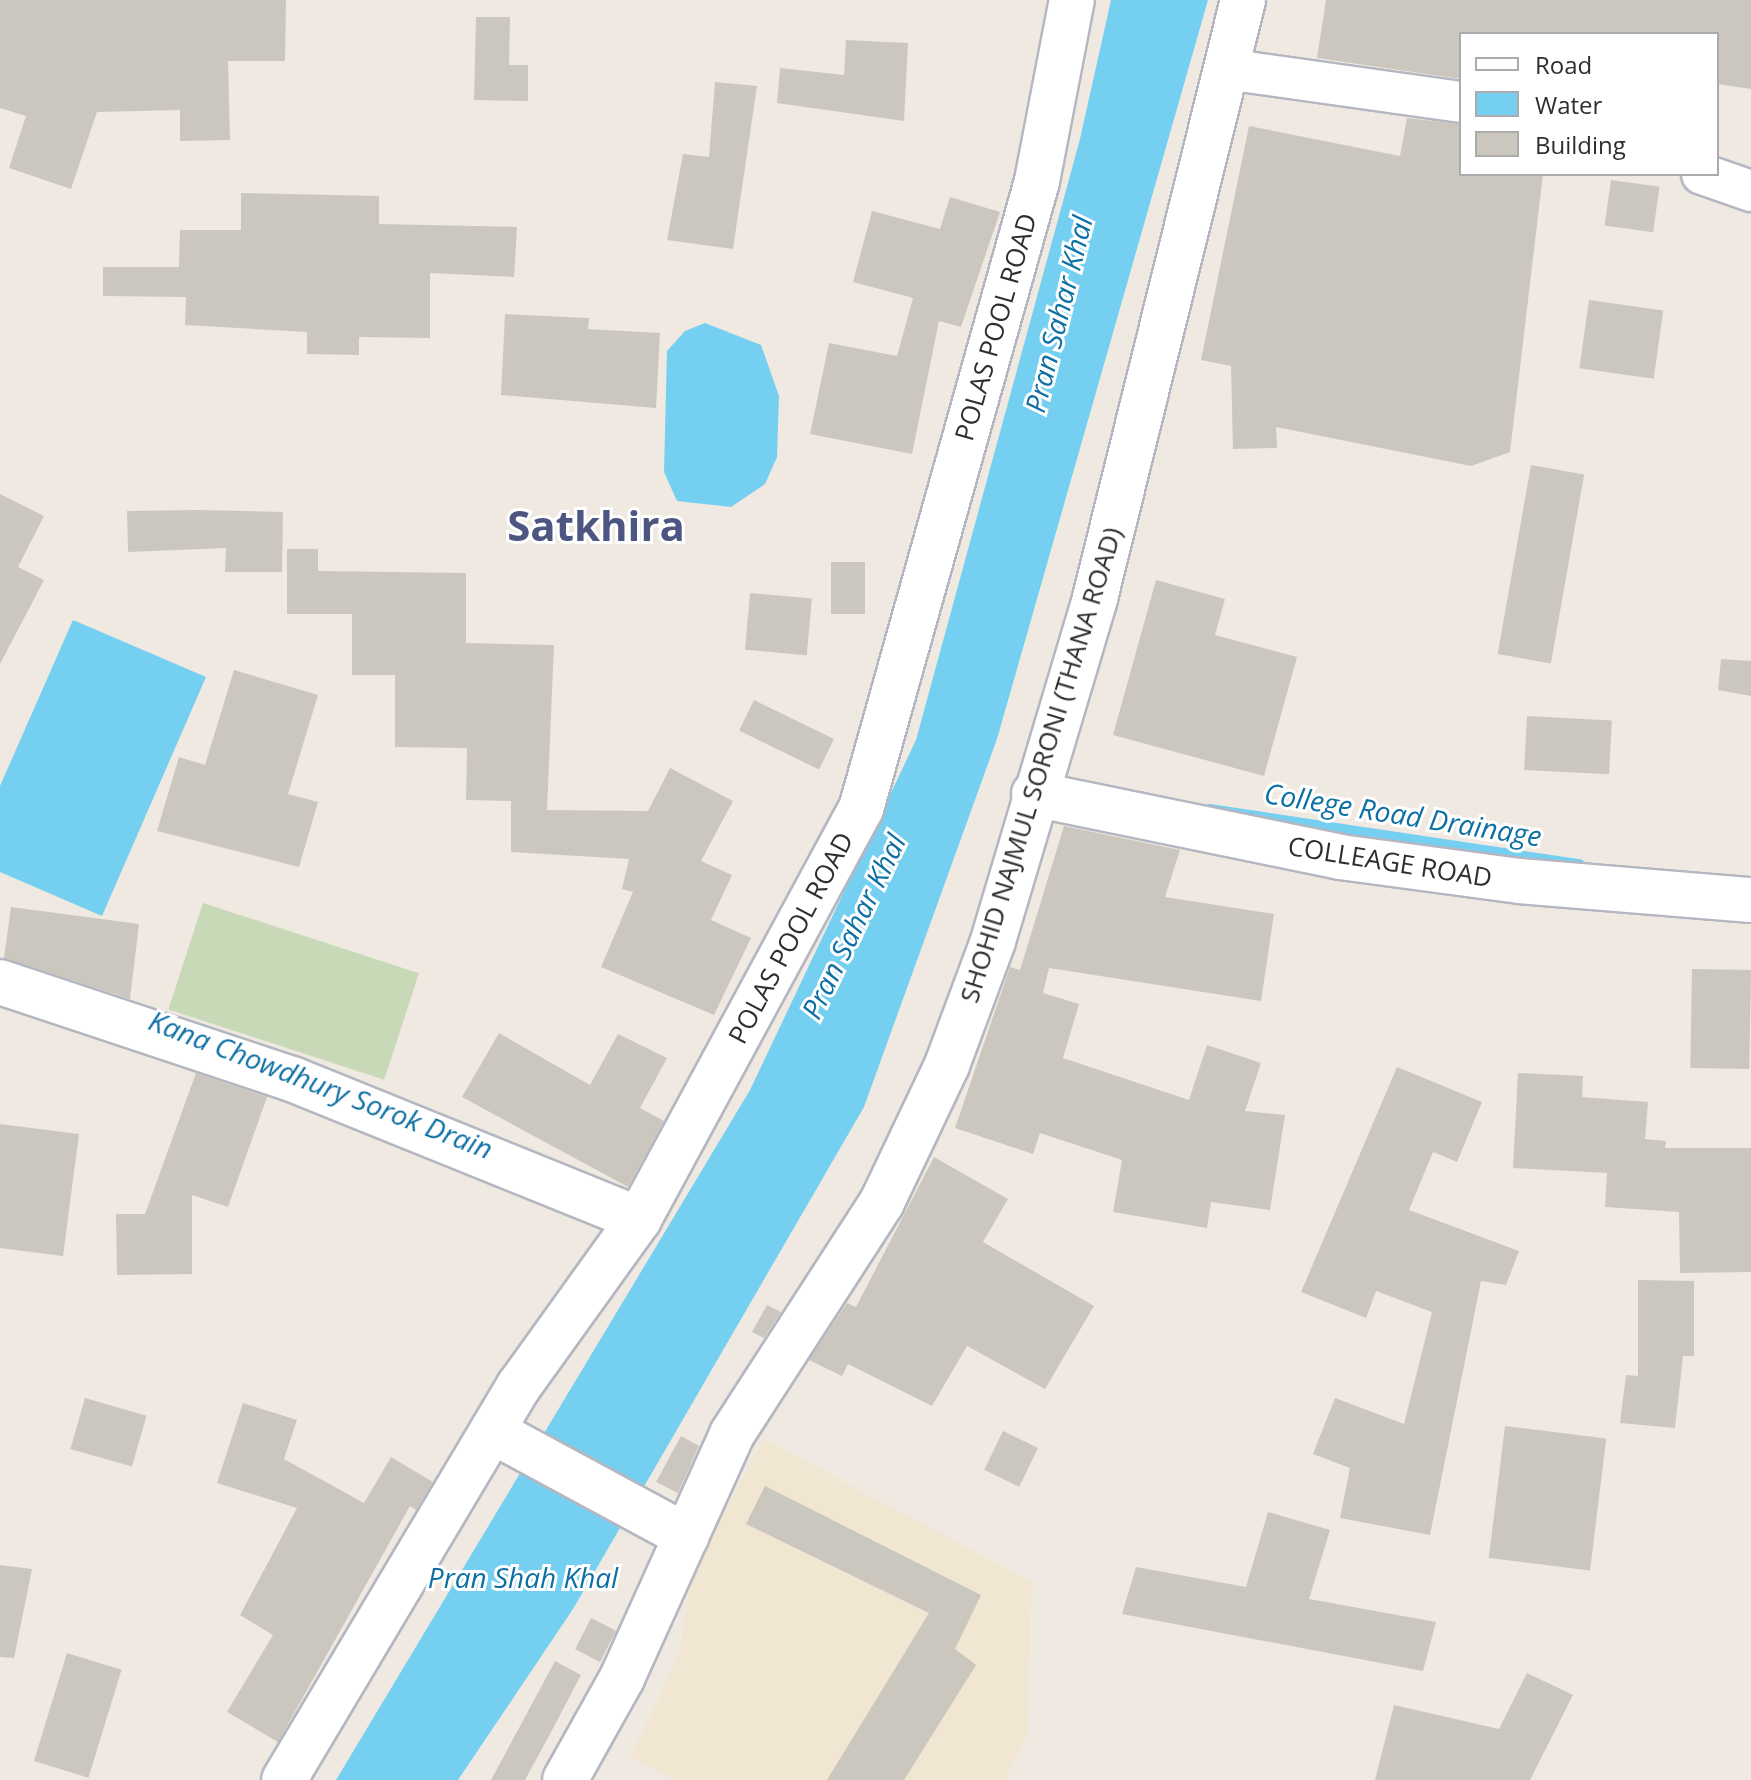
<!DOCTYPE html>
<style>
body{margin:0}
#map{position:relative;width:1751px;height:1780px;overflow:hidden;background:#efe9e1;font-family:"Open Sans",sans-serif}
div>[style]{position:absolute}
.education>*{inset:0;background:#f0e6d1}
.cemetery>*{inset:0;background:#c8d9b8;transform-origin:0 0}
.water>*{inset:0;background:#75cff0}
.stream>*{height:11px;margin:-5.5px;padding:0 5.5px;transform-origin:5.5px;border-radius:5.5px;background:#75cff0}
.building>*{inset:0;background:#cbc7bf;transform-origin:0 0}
.roads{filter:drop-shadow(2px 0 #b4b7c1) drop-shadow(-2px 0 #b4b7c1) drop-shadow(0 2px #b4b7c1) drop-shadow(0 -2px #b4b7c1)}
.street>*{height:40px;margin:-20px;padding:0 20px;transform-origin:20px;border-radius:20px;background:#fff}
.secondary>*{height:44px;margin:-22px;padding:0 22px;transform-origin:22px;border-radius:22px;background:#fff}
span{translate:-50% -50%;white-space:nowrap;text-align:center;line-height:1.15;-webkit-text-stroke:6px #fff;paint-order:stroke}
.street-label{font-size:26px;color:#2e2e2e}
.water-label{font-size:28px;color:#0d6fa3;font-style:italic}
.town-label{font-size:42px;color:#4d5680;font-weight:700}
.legend{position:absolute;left:1459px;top:32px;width:260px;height:144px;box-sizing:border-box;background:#fff;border:2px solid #ababab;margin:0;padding:10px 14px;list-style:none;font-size:24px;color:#2e2e2e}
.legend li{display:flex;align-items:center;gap:16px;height:40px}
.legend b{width:40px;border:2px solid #ababab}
</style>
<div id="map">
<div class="education">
<div style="clip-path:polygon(764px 1439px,1031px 1582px,1028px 1733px,1005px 1780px,678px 1780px,630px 1757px,679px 1656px,692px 1571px)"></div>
</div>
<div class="cemetery">
<div style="left:203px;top:903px;width:227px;height:112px;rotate:18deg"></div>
</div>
<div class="water">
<div style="clip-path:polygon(1111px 0,1208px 0,997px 739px,864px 1107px,573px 1609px,458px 1780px,336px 1780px,750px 1090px,916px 740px,1080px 139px)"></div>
<div style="clip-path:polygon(705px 323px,761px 345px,779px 396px,777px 457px,765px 484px,731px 507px,677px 501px,664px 472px,667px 351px,685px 331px)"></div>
<div style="clip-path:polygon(73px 620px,206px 677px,102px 916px,0 872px,0 786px)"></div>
</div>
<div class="stream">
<div style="left:1209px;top:809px;width:374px;rotate:8.5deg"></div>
</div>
<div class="building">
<div style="clip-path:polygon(0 0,286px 0,285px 61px,228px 61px,230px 140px,180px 141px,180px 110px,97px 112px,71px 189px,9px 168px,26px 116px,0 108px)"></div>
<div style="clip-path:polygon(1326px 0,1751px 0,1751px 89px,1717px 84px,1717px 34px,1461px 34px,1461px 79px,1317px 58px)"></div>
<div style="clip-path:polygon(476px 17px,510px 17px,509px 65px,528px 65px,528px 101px,474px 100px)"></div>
<div style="clip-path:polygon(846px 40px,908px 43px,904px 121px,777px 103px,780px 68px,844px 75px)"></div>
<div style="clip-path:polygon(715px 82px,757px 86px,733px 249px,667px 240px,683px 154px,709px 157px)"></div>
<div style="clip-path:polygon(1407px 118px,1461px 124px,1461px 174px,1543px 174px,1510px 452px,1471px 466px,1276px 427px,1277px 448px,1233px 449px,1231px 366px,1201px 360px,1249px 126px,1400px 156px)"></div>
<div style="left:1611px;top:180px;width:49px;height:46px;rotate:8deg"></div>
<div style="clip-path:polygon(241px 193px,379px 196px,379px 224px,517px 227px,514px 277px,430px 273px,430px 338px,359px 337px,359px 355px,307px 354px,307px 332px,185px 325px,186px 297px,103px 296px,103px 267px,179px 267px,180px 230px,241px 230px)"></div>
<div style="clip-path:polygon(950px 197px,1000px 212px,961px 327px,939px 321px,912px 454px,810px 434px,829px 343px,897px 356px,913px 298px,853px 282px,872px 211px,940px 229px)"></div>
<div style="left:1589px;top:300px;width:75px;height:69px;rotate:8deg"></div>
<div style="clip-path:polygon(505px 314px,589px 318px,588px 329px,660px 333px,656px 408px,501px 395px)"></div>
<div style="left:1531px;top:465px;width:54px;height:192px;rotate:10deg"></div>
<div style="clip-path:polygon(0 494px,44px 516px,18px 567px,44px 580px,0 664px)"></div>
<div style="clip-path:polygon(198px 510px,283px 512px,282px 572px,225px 572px,226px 548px,128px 552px,127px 511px)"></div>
<div style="clip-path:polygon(287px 549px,318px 549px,318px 571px,466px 573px,466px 643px,554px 645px,547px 810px,648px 811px,670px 768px,733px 801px,701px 861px,732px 875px,711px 920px,751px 938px,714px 1015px,601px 967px,633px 892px,622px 889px,629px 859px,511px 852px,511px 801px,466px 800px,467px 748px,395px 747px,395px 675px,352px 675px,352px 614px,287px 614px)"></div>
<div style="left:831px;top:562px;width:34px;height:52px"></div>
<div style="clip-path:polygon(1156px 580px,1225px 599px,1215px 635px,1297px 657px,1264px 776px,1113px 735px)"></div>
<div style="left:750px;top:593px;width:62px;height:57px;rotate:5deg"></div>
<div style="clip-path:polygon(1721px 659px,1751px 661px,1751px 696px,1718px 690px)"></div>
<div style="clip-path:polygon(234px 670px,318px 695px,288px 794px,318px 802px,299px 867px,157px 831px,179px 757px,205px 765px)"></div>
<div style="left:754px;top:700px;width:89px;height:34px;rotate:26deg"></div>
<div style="left:1527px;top:716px;width:85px;height:54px;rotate:3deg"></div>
<div style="clip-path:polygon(1064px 826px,1180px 850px,1165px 897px,1274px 914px,1261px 1001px,1049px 968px,1043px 993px,1079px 1004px,1063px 1058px,1189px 1100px,1207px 1045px,1261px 1063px,1245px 1111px,1285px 1115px,1270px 1210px,1211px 1202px,1207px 1228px,1113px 1212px,1122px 1160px,1040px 1133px,1033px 1154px,955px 1128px,1010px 967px,1020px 970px)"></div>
<div style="clip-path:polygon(11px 907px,139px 924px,130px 999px,4px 958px)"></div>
<div style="left:1692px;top:969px;width:59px;height:99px;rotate:1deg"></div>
<div style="clip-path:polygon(499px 1033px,590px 1085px,618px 1034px,667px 1058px,640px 1108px,664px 1121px,628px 1187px,462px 1097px)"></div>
<div style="clip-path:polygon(1397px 1067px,1482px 1102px,1457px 1162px,1433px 1152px,1409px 1210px,1519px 1251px,1506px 1285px,1481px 1281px,1430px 1535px,1340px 1518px,1350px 1468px,1313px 1454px,1335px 1398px,1404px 1424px,1432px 1312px,1376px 1291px,1366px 1318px,1301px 1292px)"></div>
<div style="clip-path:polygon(196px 1073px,267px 1097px,228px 1207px,192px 1195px,192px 1274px,117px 1275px,116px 1214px,145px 1214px)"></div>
<div style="clip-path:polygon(1518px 1073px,1583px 1076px,1582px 1097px,1648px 1102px,1645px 1139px,1666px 1141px,1665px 1148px,1751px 1148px,1751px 1272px,1680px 1273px,1679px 1212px,1605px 1207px,1607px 1173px,1513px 1168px)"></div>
<div style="clip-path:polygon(0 1124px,79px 1134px,63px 1256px,0 1248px)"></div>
<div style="clip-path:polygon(934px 1157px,1008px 1199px,983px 1242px,1094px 1306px,1045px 1389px,967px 1346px,932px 1406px,848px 1364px,842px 1376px,809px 1360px,847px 1303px,856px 1307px)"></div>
<div style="clip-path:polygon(1638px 1280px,1694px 1281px,1694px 1356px,1683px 1356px,1675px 1428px,1620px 1423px,1626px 1375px,1638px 1376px)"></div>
<div style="clip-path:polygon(767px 1305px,781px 1312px,764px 1338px,752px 1332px)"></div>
<div style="left:85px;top:1398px;width:64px;height:53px;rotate:16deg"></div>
<div style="clip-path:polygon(243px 1403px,297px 1420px,284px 1459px,364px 1503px,391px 1457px,433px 1482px,416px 1510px,410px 1506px,278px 1742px,227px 1712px,273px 1635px,240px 1615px,297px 1508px,217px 1483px)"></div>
<div style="left:1505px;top:1426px;width:102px;height:133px;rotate:7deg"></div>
<div style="left:1003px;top:1431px;width:39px;height:43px;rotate:26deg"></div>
<div style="clip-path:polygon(681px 1436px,699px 1446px,678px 1493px,656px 1482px)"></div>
<div style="clip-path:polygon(765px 1486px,981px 1595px,955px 1649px,976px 1665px,904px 1780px,827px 1780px,929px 1613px,746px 1524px)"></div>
<div style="clip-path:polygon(1268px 1512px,1330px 1530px,1309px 1599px,1436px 1622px,1423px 1671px,1122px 1614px,1136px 1567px,1246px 1587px)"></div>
<div style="clip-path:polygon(0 1565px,32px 1569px,14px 1658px,0 1657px)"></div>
<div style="left:591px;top:1618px;width:28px;height:35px;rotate:27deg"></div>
<div style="left:67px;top:1653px;width:57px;height:113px;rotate:17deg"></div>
<div style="clip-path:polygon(555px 1661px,581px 1675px,549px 1736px,525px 1780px,491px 1780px)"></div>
<div style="clip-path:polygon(1527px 1673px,1573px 1695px,1530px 1780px,1375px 1780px,1394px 1705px,1499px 1729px)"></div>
</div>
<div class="roads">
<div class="street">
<div style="left:1226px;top:69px;width:237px;rotate:8deg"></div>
<div style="left:1702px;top:174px;width:52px;rotate:19.1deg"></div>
</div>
<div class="secondary">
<div style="left:1034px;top:794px;width:312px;rotate:11.6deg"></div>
<div style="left:1340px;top:857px;width:181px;rotate:7.6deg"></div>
<div style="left:1519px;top:881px;width:233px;rotate:4.7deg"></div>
<div style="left:0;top:982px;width:308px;rotate:18.4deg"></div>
<div style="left:292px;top:1079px;width:374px;rotate:22deg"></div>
<div style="left:492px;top:1431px;width:221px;rotate:28.4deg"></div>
<div style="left:284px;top:1780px;width:459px;rotate:-59.2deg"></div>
<div style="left:519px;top:1386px;width:206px;rotate:-54.3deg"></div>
<div style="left:639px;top:1219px;width:466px;rotate:-61.6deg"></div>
<div style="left:861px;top:809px;width:652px;rotate:-74.34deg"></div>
<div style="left:1037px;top:181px;width:184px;rotate:-79.1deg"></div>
<div style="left:565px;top:1780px;width:117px;rotate:-60.8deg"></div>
<div style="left:622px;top:1678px;width:268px;rotate:-65.7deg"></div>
<div style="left:732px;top:1434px;width:276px;rotate:-57.1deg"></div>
<div style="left:882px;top:1202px;width:152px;rotate:-64.6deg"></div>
<div style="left:947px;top:1065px;width:132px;rotate:-69.6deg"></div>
<div style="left:993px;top:941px;width:358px;rotate:-73.4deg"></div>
<div style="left:1095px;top:598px;width:616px;rotate:-76.1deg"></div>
</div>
</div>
<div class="street-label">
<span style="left:996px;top:327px;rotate:-74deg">POLAS POOL ROAD</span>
<span style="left:1041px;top:765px;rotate:-73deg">SHOHID NAJMUL SORONI (THANA ROAD)</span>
<span style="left:1390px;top:862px;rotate:9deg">COLLEAGE ROAD</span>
<span style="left:791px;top:938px;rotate:-62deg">POLAS POOL ROAD</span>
</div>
<div class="water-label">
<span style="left:1058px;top:314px;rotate:-76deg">Pran Sahar Khal</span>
<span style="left:1403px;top:814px;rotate:9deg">College Road Drainage</span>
<span style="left:853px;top:926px;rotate:-64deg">Pran Sahar Khal</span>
<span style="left:321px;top:1084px;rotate:21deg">Kana Chowdhury Sorok Drain</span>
<span style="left:523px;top:1577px">Pran Shah Khal</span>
</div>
<div class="town-label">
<span style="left:596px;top:525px">Satkhira</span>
</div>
<ul class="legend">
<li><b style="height:10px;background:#fff"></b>Road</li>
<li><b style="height:22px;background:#75cff0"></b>Water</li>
<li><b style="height:22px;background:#cbc7bf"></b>Building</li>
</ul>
</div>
